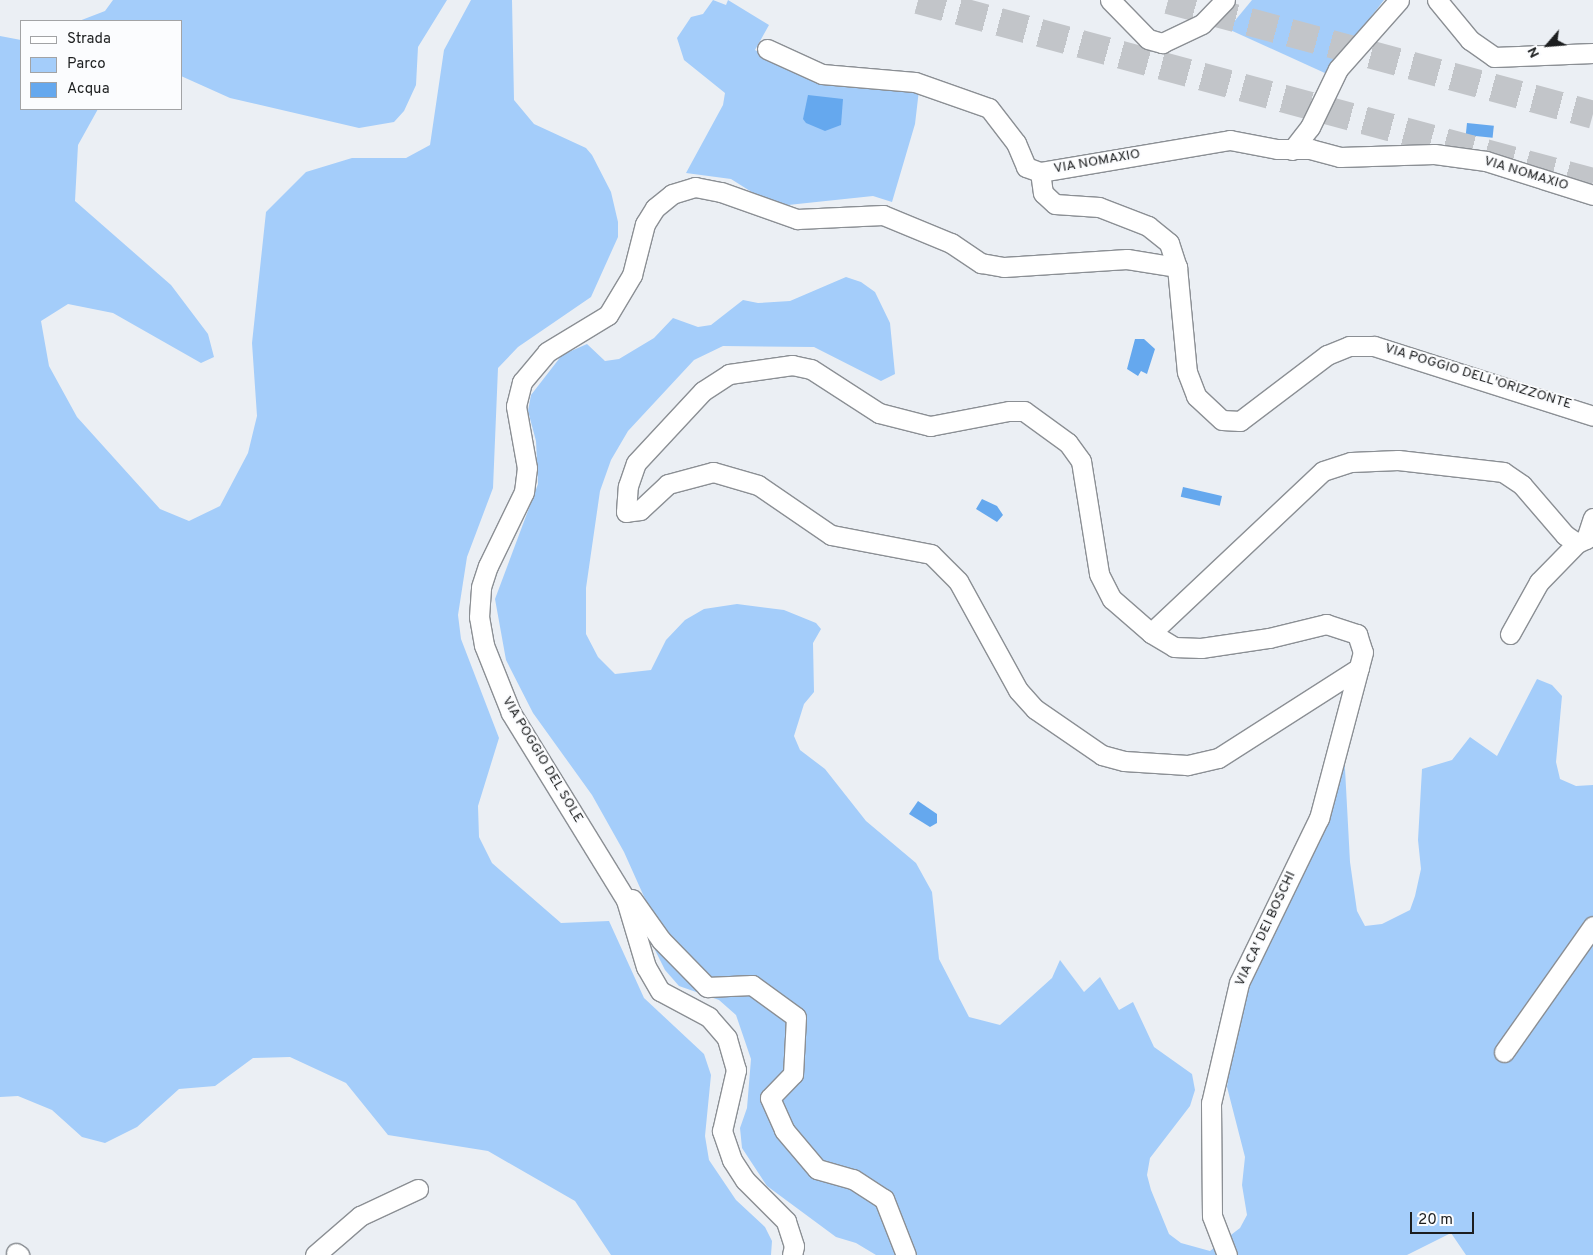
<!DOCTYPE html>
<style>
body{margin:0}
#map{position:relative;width:1593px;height:1255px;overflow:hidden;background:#ebeff4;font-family:Overpass,sans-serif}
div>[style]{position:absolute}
.green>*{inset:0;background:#a4cdfa}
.water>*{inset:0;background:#65a8ee;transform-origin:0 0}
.highway-tunnel>*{height:28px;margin-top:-14px;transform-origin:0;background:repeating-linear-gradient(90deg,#c2c5c9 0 28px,transparent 0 42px)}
.roads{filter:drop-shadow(1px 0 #8b8f94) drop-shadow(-1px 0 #8b8f94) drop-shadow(0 1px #8b8f94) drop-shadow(0 -1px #8b8f94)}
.street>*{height:19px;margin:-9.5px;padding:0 9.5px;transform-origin:9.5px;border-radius:9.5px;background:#fff}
span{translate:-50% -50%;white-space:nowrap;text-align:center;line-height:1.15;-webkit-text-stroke:4px #fbfcfe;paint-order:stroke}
.street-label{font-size:14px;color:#1c1e1f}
.legend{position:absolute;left:20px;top:20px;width:162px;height:90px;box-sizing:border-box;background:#fbfcfe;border:1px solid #a2a3a5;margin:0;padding:6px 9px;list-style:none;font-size:15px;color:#1c1e1f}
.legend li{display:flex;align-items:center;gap:10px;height:25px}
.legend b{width:25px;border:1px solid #a2a3a5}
.north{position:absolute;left:1523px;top:20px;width:50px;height:50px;-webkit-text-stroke:4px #fbfcfe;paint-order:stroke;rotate:243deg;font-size:14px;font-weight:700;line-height:20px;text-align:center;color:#1c1e1f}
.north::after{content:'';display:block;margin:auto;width:18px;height:22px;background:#1c1e1f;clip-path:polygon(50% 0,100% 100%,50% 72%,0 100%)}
.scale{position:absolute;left:1410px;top:1212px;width:64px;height:22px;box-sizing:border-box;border:2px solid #1c1e1f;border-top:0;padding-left:6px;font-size:15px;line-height:18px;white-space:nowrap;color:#1c1e1f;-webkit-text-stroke:4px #fbfcfe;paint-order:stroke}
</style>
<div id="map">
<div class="green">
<div style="clip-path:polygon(113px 0,447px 0,418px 47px,416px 85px,404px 111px,394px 122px,359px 128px,230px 98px,181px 76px,181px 21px,79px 21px,105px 11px)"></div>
<div style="clip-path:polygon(471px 0,512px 0,514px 100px,534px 124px,586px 148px,592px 155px,611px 192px,618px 222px,618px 237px,591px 297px,518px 347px,498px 368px,493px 488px,467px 557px,458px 615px,461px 639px,499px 738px,478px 806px,479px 837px,492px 863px,561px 923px,609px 921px,644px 998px,704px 1054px,711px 1075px,705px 1136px,709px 1160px,736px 1200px,765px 1227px,772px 1241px,771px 1255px,611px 1255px,575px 1201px,488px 1151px,388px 1135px,346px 1083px,290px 1057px,253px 1058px,215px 1086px,179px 1089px,137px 1127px,105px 1143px,82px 1137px,52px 1110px,18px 1096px,0 1097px,0 36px,21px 40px,21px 109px,98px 109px,78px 145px,75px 201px,171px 285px,208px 334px,214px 357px,201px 363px,113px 313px,68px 304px,41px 321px,49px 366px,77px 417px,160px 509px,189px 521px,220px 506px,248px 453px,257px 416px,252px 343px,266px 212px,306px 172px,352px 158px,406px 158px,430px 145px,444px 50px)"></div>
<div style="clip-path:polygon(713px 0,726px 5px,728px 0,769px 25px,755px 50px,789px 69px,832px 84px,919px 90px,915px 124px,892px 202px,873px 196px,788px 205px,758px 196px,731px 179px,686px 173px,723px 105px,725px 93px,684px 60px,677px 38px,691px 17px,703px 14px)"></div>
<div style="clip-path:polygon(1252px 0,1384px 0,1327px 74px,1228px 29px)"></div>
<div style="clip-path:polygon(846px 277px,861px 282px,875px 292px,890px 323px,895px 374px,881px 381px,814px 347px,723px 346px,694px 360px,628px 431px,611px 460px,600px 491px,586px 588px,586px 634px,598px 657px,615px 674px,651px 670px,666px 640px,685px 620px,704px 609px,737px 604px,784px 610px,816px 623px,821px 629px,813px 643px,814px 692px,804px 704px,794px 736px,800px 750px,825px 769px,866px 821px,916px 863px,932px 892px,939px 959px,969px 1017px,1000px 1025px,1052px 978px,1060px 960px,1084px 992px,1100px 977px,1119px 1010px,1133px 1002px,1154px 1047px,1192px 1074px,1195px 1090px,1190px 1106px,1150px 1158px,1147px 1175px,1151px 1190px,1169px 1234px,1181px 1243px,1210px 1251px,1240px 1228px,1247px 1215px,1242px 1185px,1245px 1157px,1227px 1087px,1235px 1028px,1259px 958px,1327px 827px,1344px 750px,1350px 862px,1357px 911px,1365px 926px,1382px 924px,1410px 910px,1415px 896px,1421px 869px,1418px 840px,1422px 769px,1452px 760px,1470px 737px,1497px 756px,1537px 679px,1552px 685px,1562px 696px,1556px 762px,1560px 779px,1576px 786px,1593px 785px,1593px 1255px,1466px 1255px,1451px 1233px,1407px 1255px,876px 1255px,856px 1243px,836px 1237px,767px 1186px,742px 1148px,740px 1128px,747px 1108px,751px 1059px,736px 1015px,719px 1000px,679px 986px,665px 970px,655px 950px,650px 910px,624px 852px,592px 795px,533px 713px,506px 660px,495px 599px,538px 484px,536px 441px,528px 411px,531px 395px,562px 355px,587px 344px,605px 361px,619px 359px,654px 338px,673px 318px,698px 327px,711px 325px,743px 300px,758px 303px,790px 301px)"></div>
</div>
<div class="water">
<div style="clip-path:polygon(808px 95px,843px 99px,841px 125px,825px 131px,806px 123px,803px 119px)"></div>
<div style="left:1467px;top:123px;width:27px;height:12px;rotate:6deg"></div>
<div style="clip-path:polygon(1135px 339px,1144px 339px,1155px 349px,1147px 374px,1141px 371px,1138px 376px,1127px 369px)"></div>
<div style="left:1183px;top:487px;width:40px;height:10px;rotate:13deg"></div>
<div style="clip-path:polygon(982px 499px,997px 506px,1003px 515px,997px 522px,976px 509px)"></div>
<div style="clip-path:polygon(918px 801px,937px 814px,937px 823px,930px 827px,909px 814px)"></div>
</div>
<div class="highway-tunnel">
<div style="left:918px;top:0;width:699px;rotate:15.09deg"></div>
<div style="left:1168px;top:0;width:440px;rotate:15.1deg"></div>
</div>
<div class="roads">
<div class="street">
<div style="left:1110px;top:0;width:54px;rotate:45.7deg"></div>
<div style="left:1148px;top:39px;width:15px;rotate:16deg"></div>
<div style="left:1162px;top:43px;width:44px;rotate:-25.4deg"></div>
<div style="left:1202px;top:24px;width:33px;rotate:-46deg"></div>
<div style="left:1437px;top:0;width:52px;rotate:50.5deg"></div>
<div style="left:1470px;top:40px;width:29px;rotate:35deg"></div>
<div style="left:1494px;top:57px;width:99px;rotate:-2.3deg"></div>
<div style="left:767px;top:49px;width:60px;rotate:24.4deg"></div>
<div style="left:822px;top:74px;width:93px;rotate:4.9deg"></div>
<div style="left:915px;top:82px;width:78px;rotate:19.4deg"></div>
<div style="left:989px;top:108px;width:44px;rotate:52.4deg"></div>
<div style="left:1016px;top:143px;width:26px;rotate:67deg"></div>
<div style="left:1026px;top:167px;width:15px;rotate:20deg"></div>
<div style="left:1292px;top:150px;width:29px;rotate:-52deg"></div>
<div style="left:1310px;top:127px;width:64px;rotate:-64.2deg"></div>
<div style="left:1338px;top:69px;width:92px;rotate:-48.5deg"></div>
<div style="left:1593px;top:195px;width:112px;rotate:-162.4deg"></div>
<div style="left:1486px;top:161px;width:52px;rotate:-172.3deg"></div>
<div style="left:1434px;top:154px;width:94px;rotate:178.2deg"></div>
<div style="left:1340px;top:157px;width:30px;rotate:-165deg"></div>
<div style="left:1311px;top:149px;width:34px;rotate:180deg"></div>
<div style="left:1277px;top:149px;width:48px;rotate:-169.2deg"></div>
<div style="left:1230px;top:140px;width:193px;rotate:170.4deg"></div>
<div style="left:1040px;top:172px;width:21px;rotate:82deg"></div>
<div style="left:1043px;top:193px;width:16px;rotate:43deg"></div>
<div style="left:1055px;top:204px;width:44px;rotate:3.9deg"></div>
<div style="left:1099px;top:207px;width:53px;rotate:21.2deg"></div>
<div style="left:1148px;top:226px;width:27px;rotate:39deg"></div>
<div style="left:1169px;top:243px;width:25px;rotate:72deg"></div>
<div style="left:1177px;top:267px;width:105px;rotate:84.6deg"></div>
<div style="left:1187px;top:372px;width:26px;rotate:69deg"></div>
<div style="left:1196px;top:396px;width:35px;rotate:43deg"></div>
<div style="left:1222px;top:420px;width:18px;rotate:3deg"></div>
<div style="left:1240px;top:421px;width:109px;rotate:-37.2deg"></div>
<div style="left:1327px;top:355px;width:24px;rotate:-22deg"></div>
<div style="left:1349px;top:346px;width:25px"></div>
<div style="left:1374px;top:346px;width:230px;rotate:17.7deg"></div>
<div style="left:1151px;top:633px;width:27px;rotate:31deg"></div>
<div style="left:1174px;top:647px;width:27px;rotate:2deg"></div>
<div style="left:1201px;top:648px;width:69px;rotate:-8.4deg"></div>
<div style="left:1269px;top:638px;width:59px;rotate:-13.8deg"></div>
<div style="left:1326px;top:624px;width:33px;rotate:18deg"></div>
<div style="left:1357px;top:634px;width:19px;rotate:72deg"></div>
<div style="left:1363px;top:652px;width:172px;rotate:104.8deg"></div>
<div style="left:1319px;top:818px;width:183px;rotate:115.9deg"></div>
<div style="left:1239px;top:983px;width:123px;rotate:103.1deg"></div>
<div style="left:1211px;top:1103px;width:113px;rotate:89.5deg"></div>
<div style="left:1212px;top:1216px;width:42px;rotate:69deg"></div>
<div style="left:1510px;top:634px;width:60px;rotate:-60.9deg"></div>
<div style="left:1539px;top:582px;width:54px;rotate:-45.7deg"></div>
<div style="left:1359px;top:668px;width:167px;rotate:147.4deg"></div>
<div style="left:1218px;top:758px;width:32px;rotate:167deg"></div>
<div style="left:1187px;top:765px;width:63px;rotate:-176.4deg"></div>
<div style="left:1124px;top:761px;width:23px;rotate:-165deg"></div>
<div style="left:1102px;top:755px;width:81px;rotate:-145.5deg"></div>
<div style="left:1035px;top:709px;width:25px;rotate:-132deg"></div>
<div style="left:1018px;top:690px;width:124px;rotate:-118.8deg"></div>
<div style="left:958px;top:581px;width:38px;rotate:-135deg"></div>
<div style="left:931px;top:554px;width:102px;rotate:-169.2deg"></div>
<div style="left:831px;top:535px;width:88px;rotate:-145.6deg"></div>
<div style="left:758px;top:485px;width:47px;rotate:-163.9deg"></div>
<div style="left:713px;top:472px;width:47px;rotate:165.1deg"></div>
<div style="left:668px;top:484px;width:38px;rotate:137deg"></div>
<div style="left:640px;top:510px;width:14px;rotate:172deg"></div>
<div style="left:626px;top:512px;width:26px;rotate:-86deg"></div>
<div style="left:628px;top:486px;width:24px;rotate:-71deg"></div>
<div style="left:636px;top:463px;width:98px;rotate:-47.1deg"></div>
<div style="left:703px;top:391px;width:31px;rotate:-33deg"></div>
<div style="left:729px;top:374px;width:64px;rotate:-8.1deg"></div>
<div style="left:792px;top:365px;width:19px;rotate:12deg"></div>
<div style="left:811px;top:369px;width:81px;rotate:32.9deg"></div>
<div style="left:879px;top:413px;width:53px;rotate:14.3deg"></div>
<div style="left:930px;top:426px;width:80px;rotate:-10.8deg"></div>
<div style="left:1009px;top:411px;width:15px"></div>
<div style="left:1024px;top:411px;width:54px;rotate:36deg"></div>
<div style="left:1068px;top:443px;width:22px;rotate:54deg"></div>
<div style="left:1081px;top:461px;width:114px;rotate:80.9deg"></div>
<div style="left:1099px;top:574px;width:28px;rotate:63deg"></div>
<div style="left:1112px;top:599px;width:52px;rotate:41.1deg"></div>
<div style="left:1151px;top:633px;width:236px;rotate:-43.3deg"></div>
<div style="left:1323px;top:471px;width:29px;rotate:-18deg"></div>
<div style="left:1351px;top:462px;width:47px;rotate:-2.4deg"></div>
<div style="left:1398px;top:460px;width:106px;rotate:6.5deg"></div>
<div style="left:1503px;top:472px;width:23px;rotate:34deg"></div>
<div style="left:1522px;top:485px;width:66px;rotate:49.3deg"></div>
<div style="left:1565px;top:535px;width:14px;rotate:34deg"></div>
<div style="left:1577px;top:543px;width:10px;rotate:-24deg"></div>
<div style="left:1586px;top:539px;width:22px;rotate:-72deg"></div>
<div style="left:632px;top:899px;width:50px;rotate:54.7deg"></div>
<div style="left:661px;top:940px;width:66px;rotate:45.6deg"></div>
<div style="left:707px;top:987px;width:45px;rotate:-2.5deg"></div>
<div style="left:752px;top:985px;width:54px;rotate:36deg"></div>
<div style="left:796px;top:1017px;width:57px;rotate:93deg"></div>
<div style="left:793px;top:1074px;width:33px;rotate:134deg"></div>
<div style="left:770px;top:1098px;width:35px;rotate:66deg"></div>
<div style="left:784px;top:1130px;width:51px;rotate:49.8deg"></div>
<div style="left:817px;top:1169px;width:37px;rotate:16deg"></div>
<div style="left:853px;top:1179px;width:37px;rotate:33deg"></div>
<div style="left:884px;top:1199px;width:60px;rotate:68.6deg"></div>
<div style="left:1504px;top:1052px;width:154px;rotate:-54.8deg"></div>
<div style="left:16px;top:1253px;width:4px;rotate:34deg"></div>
<div style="left:315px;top:1255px;width:60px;rotate:-40.9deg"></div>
<div style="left:360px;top:1216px;width:64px;rotate:-25deg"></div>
<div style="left:792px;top:1255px;width:9px;rotate:-77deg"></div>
<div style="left:794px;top:1246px;width:26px;rotate:-108deg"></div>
<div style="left:786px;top:1221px;width:58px;rotate:-135deg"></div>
<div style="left:745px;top:1180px;width:24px;rotate:-123deg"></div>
<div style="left:732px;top:1160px;width:31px;rotate:-109deg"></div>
<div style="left:722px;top:1131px;width:63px;rotate:-77.1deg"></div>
<div style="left:736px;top:1070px;width:33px;rotate:-106deg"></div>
<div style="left:727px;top:1038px;width:28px;rotate:-131deg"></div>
<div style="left:709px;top:1017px;width:55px;rotate:-152deg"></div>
<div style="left:660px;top:991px;width:28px;rotate:-120deg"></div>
<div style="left:646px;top:967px;width:70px;rotate:-106.6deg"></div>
<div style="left:626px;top:900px;width:220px;rotate:-121.6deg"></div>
<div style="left:511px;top:713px;width:73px;rotate:-111.7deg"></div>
<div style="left:484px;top:645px;width:28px;rotate:-100deg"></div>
<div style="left:479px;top:617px;width:30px;rotate:-86deg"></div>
<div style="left:481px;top:587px;width:22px;rotate:-72deg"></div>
<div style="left:488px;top:566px;width:82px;rotate:-64.1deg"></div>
<div style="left:524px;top:492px;width:24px;rotate:-83deg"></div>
<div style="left:527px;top:468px;width:63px;rotate:-100.1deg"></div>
<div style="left:516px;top:406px;width:25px;rotate:-76deg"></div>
<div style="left:522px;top:382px;width:39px;rotate:-50deg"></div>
<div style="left:547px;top:352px;width:71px;rotate:-31.2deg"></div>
<div style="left:608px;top:315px;width:47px;rotate:-59deg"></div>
<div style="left:632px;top:275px;width:53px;rotate:-75.7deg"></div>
<div style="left:645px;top:224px;width:19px;rotate:-58deg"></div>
<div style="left:655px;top:208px;width:22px;rotate:-39deg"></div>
<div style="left:672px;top:194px;width:24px;rotate:-17deg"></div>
<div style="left:695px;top:187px;width:26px;rotate:11deg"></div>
<div style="left:721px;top:192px;width:81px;rotate:19.6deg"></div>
<div style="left:797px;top:219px;width:86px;rotate:-2.7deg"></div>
<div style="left:883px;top:215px;width:74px;rotate:22.4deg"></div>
<div style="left:951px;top:243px;width:36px;rotate:34deg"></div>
<div style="left:981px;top:263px;width:23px;rotate:10deg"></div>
<div style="left:1004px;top:267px;width:123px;rotate:-3.7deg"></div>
<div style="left:1127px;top:259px;width:51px;rotate:9.1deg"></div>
</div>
</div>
<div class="street-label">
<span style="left:1097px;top:162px;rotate:-10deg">VIA NOMAXIO</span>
<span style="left:1526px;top:174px;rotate:17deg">VIA NOMAXIO</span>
<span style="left:1478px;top:377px;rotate:17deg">VIA POGGIO DELL'ORIZZONTE</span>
<span style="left:542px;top:760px;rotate:59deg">VIA POGGIO DEL SOLE</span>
<span style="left:1266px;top:929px;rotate:-65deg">VIA CA' DEI BOSCHI</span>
</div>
<ul class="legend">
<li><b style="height:6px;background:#fff"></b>Strada</li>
<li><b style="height:14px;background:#a4cdfa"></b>Parco</li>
<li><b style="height:14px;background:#65a8ee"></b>Acqua</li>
</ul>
<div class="north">N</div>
<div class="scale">20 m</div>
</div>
